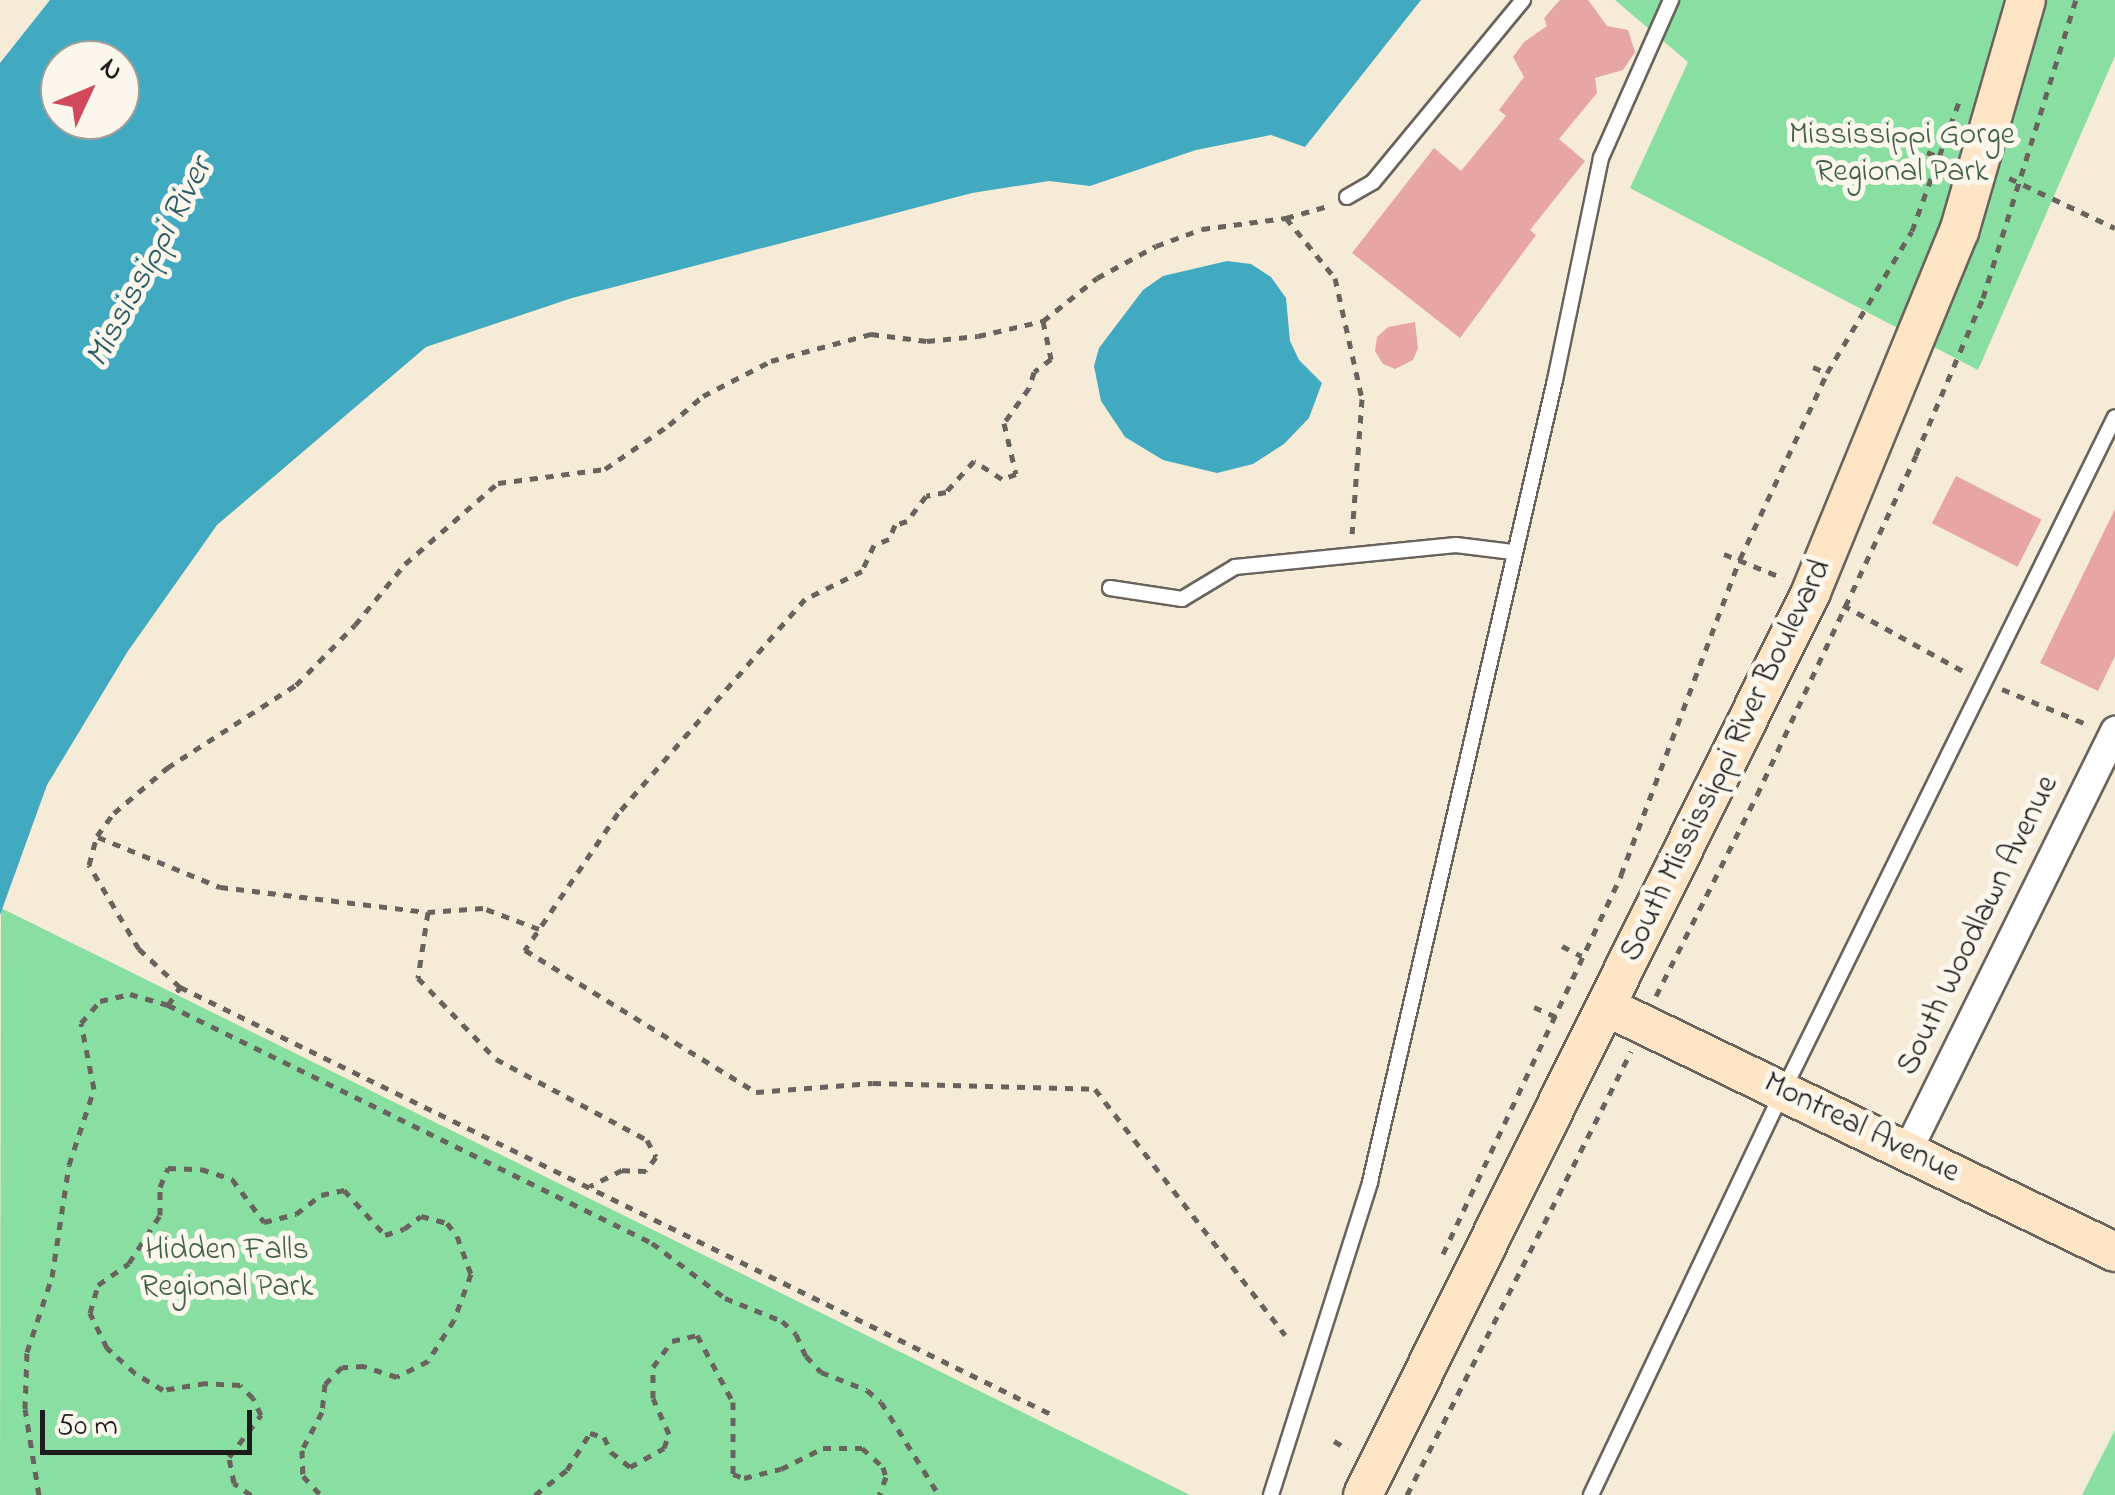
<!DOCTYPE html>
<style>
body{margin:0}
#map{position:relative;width:2115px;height:1495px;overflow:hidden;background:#f6ebd7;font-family:"Indie Flower",sans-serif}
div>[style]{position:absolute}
.green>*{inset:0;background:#89dea1}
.water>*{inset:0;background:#41aac0}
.building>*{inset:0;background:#e7a5a4;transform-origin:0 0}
.path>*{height:5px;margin-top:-2.5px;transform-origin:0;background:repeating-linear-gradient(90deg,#68645d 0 8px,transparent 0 16px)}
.roads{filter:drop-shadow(2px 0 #68645d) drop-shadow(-2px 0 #68645d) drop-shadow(0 2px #68645d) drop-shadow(0 -2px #68645d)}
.lane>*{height:14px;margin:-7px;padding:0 7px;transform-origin:7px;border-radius:7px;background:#fff}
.street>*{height:28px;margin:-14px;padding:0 14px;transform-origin:14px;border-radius:14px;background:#fff}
.secondary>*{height:38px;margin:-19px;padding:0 19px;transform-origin:19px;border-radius:19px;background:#fde5c5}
span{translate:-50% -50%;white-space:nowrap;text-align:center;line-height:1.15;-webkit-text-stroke:10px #fbf7ec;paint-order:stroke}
.park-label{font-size:32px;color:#42604b}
.street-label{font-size:32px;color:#1c1c1c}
.water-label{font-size:35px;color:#2d5c66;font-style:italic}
.north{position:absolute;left:40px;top:40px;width:100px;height:100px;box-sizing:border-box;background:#fbf7ec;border:2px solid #a29f99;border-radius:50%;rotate:46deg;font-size:28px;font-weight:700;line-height:40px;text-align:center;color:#1c1c1c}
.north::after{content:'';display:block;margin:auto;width:35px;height:45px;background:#d1495b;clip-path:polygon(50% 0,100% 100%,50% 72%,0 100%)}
.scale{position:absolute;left:40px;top:1410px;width:212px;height:45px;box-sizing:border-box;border:5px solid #1c1c1c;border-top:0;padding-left:12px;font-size:30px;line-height:35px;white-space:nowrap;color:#1c1c1c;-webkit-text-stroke:8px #fbf7ec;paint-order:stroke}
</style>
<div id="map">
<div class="green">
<div style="clip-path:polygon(1615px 0,2115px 0,2115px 56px,1978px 370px,1630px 188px,1688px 62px)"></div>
<div style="clip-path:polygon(1px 908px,1190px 1495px,0 1495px)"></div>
<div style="clip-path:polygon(2115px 1430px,2115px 1495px,2082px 1495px)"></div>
</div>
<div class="water">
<div style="clip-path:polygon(evenodd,50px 0,1421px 0,1305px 147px,1271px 135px,1196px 150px,1090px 186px,1049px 181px,972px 193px,572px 298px,426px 347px,217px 525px,128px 651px,47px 785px,0 915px,0 63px,50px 0,120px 60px,120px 120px,60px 120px,60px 60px,120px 60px)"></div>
<div style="clip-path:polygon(1227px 261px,1251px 264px,1271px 277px,1286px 298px,1290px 341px,1299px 360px,1322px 383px,1309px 418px,1284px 444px,1253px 464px,1217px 473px,1163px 460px,1125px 437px,1101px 401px,1094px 366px,1099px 348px,1143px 290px,1163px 276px)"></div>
</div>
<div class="building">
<div style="clip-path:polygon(1560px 0,1588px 0,1607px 26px,1628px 30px,1635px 52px,1623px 70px,1595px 78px,1597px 93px,1559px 139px,1585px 161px,1530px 230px,1536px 235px,1460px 338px,1352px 253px,1434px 148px,1461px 171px,1506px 116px,1499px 110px,1524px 77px,1513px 57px,1524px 42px,1547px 26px,1544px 18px)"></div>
<div style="clip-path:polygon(1415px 322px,1418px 348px,1413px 360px,1395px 369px,1383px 364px,1375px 351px,1377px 337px,1388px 327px)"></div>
<div style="left:1956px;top:476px;width:96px;height:53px;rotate:27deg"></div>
<div style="clip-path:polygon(2115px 509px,2115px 656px,2098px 691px,2040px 663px)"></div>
</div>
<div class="path">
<div style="left:1927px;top:152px;width:15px;rotate:23deg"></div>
<div style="left:2009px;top:178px;width:117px;rotate:25.3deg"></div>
<div style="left:1286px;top:218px;width:77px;rotate:50.8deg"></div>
<div style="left:1335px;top:278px;width:124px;rotate:77.4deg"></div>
<div style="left:1362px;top:399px;width:135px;rotate:94.2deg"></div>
<div style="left:1043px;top:321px;width:39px;rotate:78deg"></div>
<div style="left:1051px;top:359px;width:21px;rotate:143deg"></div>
<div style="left:1034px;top:372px;width:17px;rotate:107deg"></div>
<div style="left:1029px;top:388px;width:43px;rotate:125.5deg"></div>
<div style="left:1004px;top:423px;width:52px;rotate:76.8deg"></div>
<div style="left:1016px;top:474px;width:15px;rotate:160deg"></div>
<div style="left:1002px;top:479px;width:33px;rotate:-147deg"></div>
<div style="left:974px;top:461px;width:42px;rotate:132.1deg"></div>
<div style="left:946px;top:492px;width:20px;rotate:169deg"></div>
<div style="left:926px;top:496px;width:31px;rotate:127deg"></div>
<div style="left:907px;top:521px;width:13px;rotate:162deg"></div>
<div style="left:895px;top:525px;width:15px;rotate:113deg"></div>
<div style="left:889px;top:539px;width:16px;rotate:158deg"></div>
<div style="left:874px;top:545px;width:29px;rotate:115deg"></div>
<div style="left:862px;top:571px;width:64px;rotate:153.8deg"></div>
<div style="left:805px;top:599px;width:284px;rotate:131.1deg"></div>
<div style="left:618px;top:813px;width:166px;rotate:124.2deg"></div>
<div style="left:525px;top:950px;width:271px;rotate:31.6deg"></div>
<div style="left:756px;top:1092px;width:117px;rotate:-4.4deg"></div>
<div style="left:873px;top:1083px;width:222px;rotate:1.5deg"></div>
<div style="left:1095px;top:1089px;width:311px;rotate:52.3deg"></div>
<div style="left:1813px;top:367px;width:15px;rotate:23deg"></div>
<div style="left:1724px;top:554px;width:64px;rotate:22.1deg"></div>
<div style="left:1843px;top:605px;width:139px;rotate:28.8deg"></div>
<div style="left:2002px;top:689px;width:94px;rotate:22.5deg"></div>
<div style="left:98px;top:837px;width:132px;rotate:22.3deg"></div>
<div style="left:220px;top:887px;width:209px;rotate:6.9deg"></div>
<div style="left:539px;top:929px;width:60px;rotate:-159.4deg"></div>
<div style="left:483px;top:908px;width:55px;rotate:175.8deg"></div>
<div style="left:428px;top:912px;width:67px;rotate:98.6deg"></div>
<div style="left:418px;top:978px;width:112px;rotate:46.1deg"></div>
<div style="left:496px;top:1059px;width:171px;rotate:28.2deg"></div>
<div style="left:647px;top:1140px;width:19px;rotate:62deg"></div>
<div style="left:656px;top:1157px;width:17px;rotate:126deg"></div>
<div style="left:646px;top:1171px;width:24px;rotate:-178deg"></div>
<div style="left:622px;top:1170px;width:36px;rotate:153deg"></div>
<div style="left:1562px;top:946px;width:22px;rotate:27deg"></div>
<div style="left:180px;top:987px;width:970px;rotate:26.12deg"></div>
<div style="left:1656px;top:996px;width:225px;rotate:-63.3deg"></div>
<div style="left:1757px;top:795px;width:375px;rotate:-64.9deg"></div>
<div style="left:1916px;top:455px;width:171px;rotate:-66.9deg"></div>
<div style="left:1983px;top:298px;width:312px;rotate:-72.7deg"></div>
<div style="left:168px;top:1005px;width:22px;rotate:-56deg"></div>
<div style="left:180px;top:987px;width:56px;rotate:-137.2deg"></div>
<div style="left:139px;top:949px;width:98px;rotate:-120.8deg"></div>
<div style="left:89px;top:865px;width:30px;rotate:-75deg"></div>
<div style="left:97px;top:836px;width:29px;rotate:-54deg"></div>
<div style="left:114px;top:813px;width:70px;rotate:-40.3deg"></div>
<div style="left:167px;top:768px;width:153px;rotate:-32.8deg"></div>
<div style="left:296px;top:685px;width:84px;rotate:-45.5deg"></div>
<div style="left:355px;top:625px;width:79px;rotate:-50.7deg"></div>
<div style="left:405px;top:564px;width:123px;rotate:-41.1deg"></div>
<div style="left:498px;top:483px;width:108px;rotate:-7.5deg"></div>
<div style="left:605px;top:469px;width:78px;rotate:-34.5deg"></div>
<div style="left:669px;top:425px;width:45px;rotate:-40.5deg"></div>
<div style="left:703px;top:396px;width:76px;rotate:-27.2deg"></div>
<div style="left:771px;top:361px;width:104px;rotate:-15.1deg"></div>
<div style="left:871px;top:334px;width:56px;rotate:7.1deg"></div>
<div style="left:927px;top:341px;width:51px;rotate:-5.6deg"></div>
<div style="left:978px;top:336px;width:67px;rotate:-13deg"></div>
<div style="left:1043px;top:321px;width:69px;rotate:-38.5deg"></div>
<div style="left:1097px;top:278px;width:67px;rotate:-28.5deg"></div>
<div style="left:1156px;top:246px;width:49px;rotate:-20.3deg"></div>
<div style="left:1202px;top:229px;width:85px;rotate:-7.5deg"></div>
<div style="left:1286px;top:218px;width:44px;rotate:-15.9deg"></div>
<div style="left:1534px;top:1007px;width:24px;rotate:24deg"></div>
<div style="left:1443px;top:1254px;width:419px;rotate:-64.8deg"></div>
<div style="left:1621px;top:875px;width:338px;rotate:-69.4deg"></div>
<div style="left:1740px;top:559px;width:205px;rotate:-64.9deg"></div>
<div style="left:1827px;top:373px;width:165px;rotate:-59.1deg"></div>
<div style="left:1912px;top:231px;width:140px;rotate:-70deg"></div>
<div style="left:1334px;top:1441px;width:16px;rotate:30deg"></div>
<div style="left:39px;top:1495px;width:87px;rotate:-99.2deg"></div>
<div style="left:25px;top:1409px;width:57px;rotate:-88deg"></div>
<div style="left:27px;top:1352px;width:79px;rotate:-71.6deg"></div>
<div style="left:52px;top:1277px;width:113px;rotate:-81.4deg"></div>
<div style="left:69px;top:1165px;width:80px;rotate:-71.8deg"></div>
<div style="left:94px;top:1089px;width:67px;rotate:-101.1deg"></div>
<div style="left:81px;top:1023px;width:29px;rotate:-49deg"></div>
<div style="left:100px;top:1001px;width:31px;rotate:-13deg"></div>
<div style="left:130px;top:994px;width:40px;rotate:16deg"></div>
<div style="left:168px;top:1005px;width:539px;rotate:26.18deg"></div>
<div style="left:652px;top:1243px;width:91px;rotate:37deg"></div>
<div style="left:725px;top:1298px;width:61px;rotate:22deg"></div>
<div style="left:782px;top:1321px;width:19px;rotate:43deg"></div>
<div style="left:796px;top:1334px;width:24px;rotate:66deg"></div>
<div style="left:806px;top:1356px;width:22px;rotate:47deg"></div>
<div style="left:821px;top:1372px;width:49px;rotate:21.4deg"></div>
<div style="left:867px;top:1390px;width:18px;rotate:41deg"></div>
<div style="left:881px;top:1402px;width:110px;rotate:58.1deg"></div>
<div style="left:251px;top:1495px;width:21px;rotate:-145deg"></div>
<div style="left:234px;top:1483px;width:26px;rotate:-101deg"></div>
<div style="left:229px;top:1457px;width:53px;rotate:-52.7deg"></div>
<div style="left:261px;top:1415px;width:19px;rotate:-115deg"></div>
<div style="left:253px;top:1398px;width:18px;rotate:-135deg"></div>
<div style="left:240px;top:1385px;width:34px;rotate:-177deg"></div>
<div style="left:206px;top:1383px;width:44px;rotate:170.8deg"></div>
<div style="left:163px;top:1390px;width:33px;rotate:-149deg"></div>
<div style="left:135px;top:1373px;width:38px;rotate:-138deg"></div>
<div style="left:107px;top:1348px;width:39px;rotate:-116deg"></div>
<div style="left:90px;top:1313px;width:29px;rotate:-74deg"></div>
<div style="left:98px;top:1285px;width:38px;rotate:-35deg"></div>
<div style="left:129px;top:1263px;width:57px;rotate:-57.1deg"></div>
<div style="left:160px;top:1215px;width:28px;rotate:-90deg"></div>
<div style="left:160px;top:1187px;width:21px;rotate:-67deg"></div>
<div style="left:168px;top:1168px;width:33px;rotate:2deg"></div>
<div style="left:201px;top:1169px;width:33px;rotate:18deg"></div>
<div style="left:232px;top:1179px;width:54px;rotate:53.3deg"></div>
<div style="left:264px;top:1222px;width:33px;rotate:-14deg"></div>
<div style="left:296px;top:1214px;width:31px;rotate:-37deg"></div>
<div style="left:321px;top:1195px;width:24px;rotate:-12deg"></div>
<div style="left:344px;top:1190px;width:61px;rotate:47.7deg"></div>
<div style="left:385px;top:1235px;width:20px;rotate:-18deg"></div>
<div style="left:404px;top:1229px;width:21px;rotate:-37deg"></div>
<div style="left:421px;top:1216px;width:27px;rotate:15deg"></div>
<div style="left:447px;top:1223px;width:16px;rotate:52deg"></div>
<div style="left:457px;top:1236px;width:40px;rotate:69.8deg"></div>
<div style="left:471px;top:1274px;width:49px;rotate:110.3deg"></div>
<div style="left:454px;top:1320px;width:49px;rotate:122.4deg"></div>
<div style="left:428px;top:1361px;width:35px;rotate:153deg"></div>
<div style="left:397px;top:1377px;width:35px;rotate:-162deg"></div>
<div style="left:364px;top:1366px;width:22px;rotate:177deg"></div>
<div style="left:342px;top:1367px;width:24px;rotate:135deg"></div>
<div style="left:325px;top:1384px;width:28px;rotate:96deg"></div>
<div style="left:322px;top:1412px;width:43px;rotate:117.8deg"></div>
<div style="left:302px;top:1450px;width:26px;rotate:88deg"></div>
<div style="left:303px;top:1476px;width:26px;rotate:47deg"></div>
<div style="left:535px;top:1495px;width:41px;rotate:-38deg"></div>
<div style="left:567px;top:1470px;width:44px;rotate:-58.1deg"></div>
<div style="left:590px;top:1433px;width:15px;rotate:16deg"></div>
<div style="left:604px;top:1437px;width:17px;rotate:65deg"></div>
<div style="left:611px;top:1452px;width:24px;rotate:38deg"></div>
<div style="left:630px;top:1467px;width:39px;rotate:-29deg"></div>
<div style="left:664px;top:1448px;width:15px;rotate:-70deg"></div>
<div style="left:669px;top:1434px;width:39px;rotate:-114deg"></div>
<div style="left:653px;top:1398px;width:31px;rotate:-90deg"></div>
<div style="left:653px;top:1367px;width:32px;rotate:-54deg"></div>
<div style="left:672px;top:1341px;width:26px;rotate:-13deg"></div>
<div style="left:697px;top:1335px;width:76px;rotate:61.8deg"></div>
<div style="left:733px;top:1402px;width:72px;rotate:90deg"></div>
<div style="left:733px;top:1474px;width:12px;rotate:20deg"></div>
<div style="left:744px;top:1478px;width:38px;rotate:-14deg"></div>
<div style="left:781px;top:1469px;width:47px;rotate:-26.6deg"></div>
<div style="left:823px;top:1448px;width:39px"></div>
<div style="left:862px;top:1448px;width:28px;rotate:42deg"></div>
<div style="left:883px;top:1467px;width:10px;rotate:73deg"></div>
<div style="left:886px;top:1477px;width:19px;rotate:111deg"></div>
<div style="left:1407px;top:1495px;width:497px;rotate:-63.2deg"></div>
</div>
<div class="roads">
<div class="lane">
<div style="left:1347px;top:197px;width:30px;rotate:-30deg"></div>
<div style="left:1373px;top:182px;width:236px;rotate:-50.5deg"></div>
<div style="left:1110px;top:588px;width:73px;rotate:8.7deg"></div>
<div style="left:1182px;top:599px;width:62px;rotate:-31.1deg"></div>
<div style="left:1235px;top:567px;width:222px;rotate:-5.7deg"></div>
<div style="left:1456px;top:545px;width:57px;rotate:7deg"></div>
<div style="left:1271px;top:1495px;width:328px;rotate:-72.4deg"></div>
<div style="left:1370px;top:1182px;width:823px;rotate:-77.01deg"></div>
<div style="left:1555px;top:380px;width:227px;rotate:-78.3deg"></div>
<div style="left:1601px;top:158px;width:173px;rotate:-66.1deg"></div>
<div style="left:1591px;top:1495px;width:447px;rotate:-64.6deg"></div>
<div style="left:1783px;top:1091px;width:751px;rotate:-63.78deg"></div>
</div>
<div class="street">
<div style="left:1907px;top:1152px;width:470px;rotate:-63.7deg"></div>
</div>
<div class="secondary">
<div style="left:1607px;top:1007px;width:564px;rotate:25.75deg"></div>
<div style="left:1363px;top:1495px;width:1008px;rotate:-63.61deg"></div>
<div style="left:1811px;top:592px;width:389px;rotate:-67.7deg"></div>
<div style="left:1959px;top:232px;width:241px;rotate:-73.9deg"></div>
</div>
</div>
<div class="park-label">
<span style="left:1902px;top:155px">Mississippi Gorge<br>Regional Park</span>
<span style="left:227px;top:1270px">Hidden Falls<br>Regional Park</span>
</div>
<div class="street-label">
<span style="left:1727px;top:761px;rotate:-64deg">South Mississippi River Boulevard</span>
<span style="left:1979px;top:926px;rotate:-64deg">South Woodlawn Avenue</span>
<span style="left:1861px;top:1129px;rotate:26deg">Montreal Avenue</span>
</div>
<div class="water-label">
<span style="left:150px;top:263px;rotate:-62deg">Mississippi River</span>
</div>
<div class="north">N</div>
<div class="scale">50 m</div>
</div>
